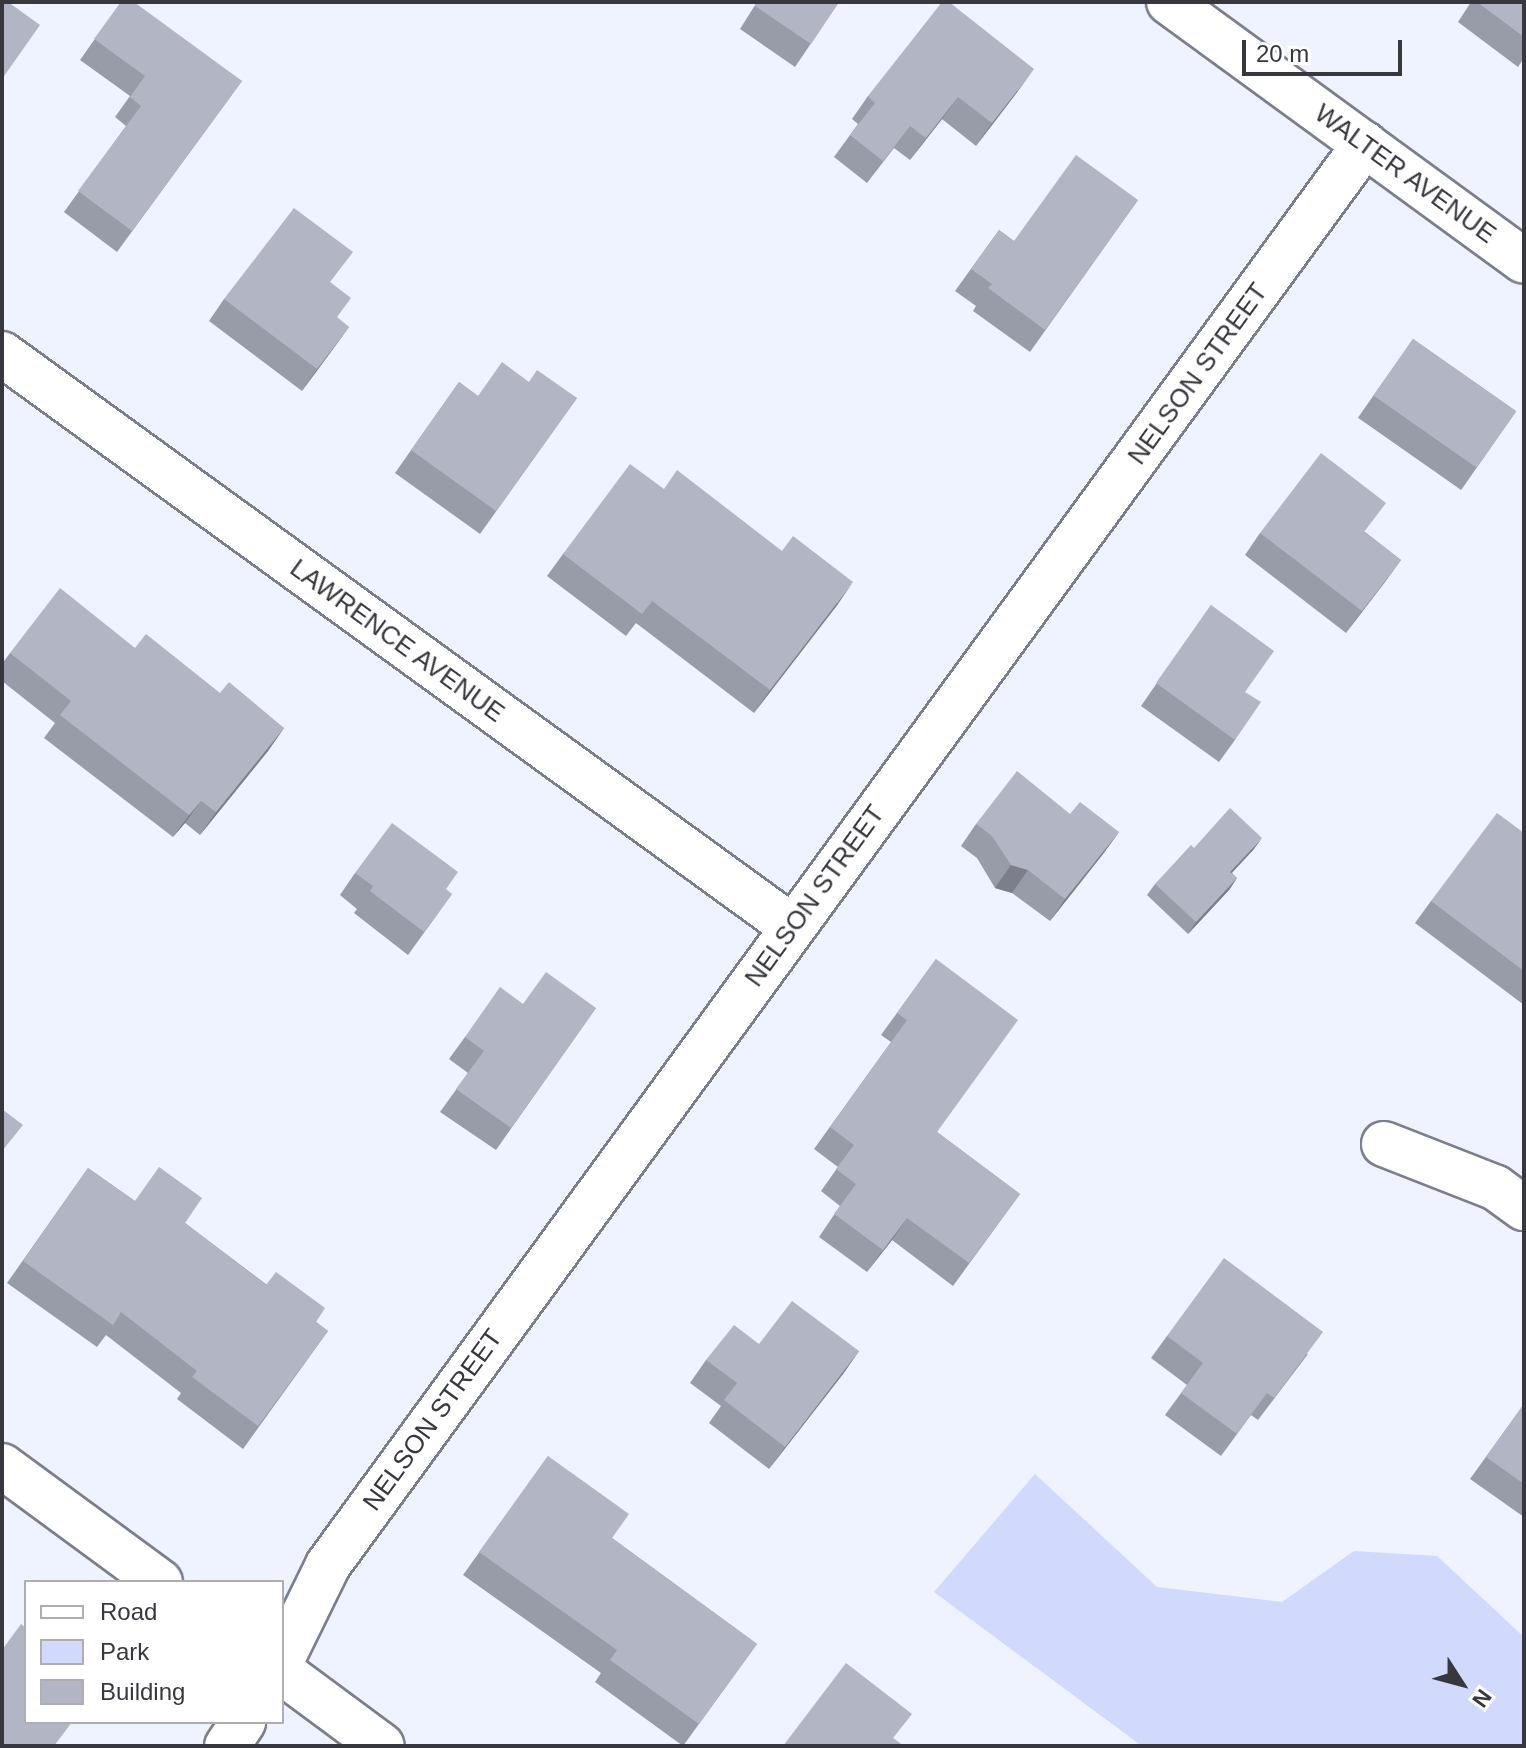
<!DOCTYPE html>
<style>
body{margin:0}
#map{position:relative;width:1526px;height:1748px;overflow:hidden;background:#eff2ff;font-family:Helvetica,sans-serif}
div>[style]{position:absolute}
.green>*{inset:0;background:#d1d9fc}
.roads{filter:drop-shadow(2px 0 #7b7e8c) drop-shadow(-2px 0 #7b7e8c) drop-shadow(0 2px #7b7e8c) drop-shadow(0 -2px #7b7e8c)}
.minor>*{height:44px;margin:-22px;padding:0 22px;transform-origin:22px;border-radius:22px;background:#fff}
.wall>*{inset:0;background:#989ca9;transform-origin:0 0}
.shaded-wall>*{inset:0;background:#7c7f89}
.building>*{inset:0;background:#b1b5c4;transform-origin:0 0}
span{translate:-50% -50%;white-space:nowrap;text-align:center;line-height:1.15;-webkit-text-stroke:6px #fff;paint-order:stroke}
.street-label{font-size:26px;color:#36383e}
.frame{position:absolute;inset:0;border:4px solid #36383e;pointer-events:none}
.legend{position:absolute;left:24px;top:1580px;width:260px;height:144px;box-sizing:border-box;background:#fff;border:2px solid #afafb2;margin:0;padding:10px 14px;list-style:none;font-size:24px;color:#36383e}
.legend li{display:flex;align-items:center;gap:16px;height:40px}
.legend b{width:40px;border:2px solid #afafb2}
.north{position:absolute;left:1422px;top:1644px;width:80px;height:80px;-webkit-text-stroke:6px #fff;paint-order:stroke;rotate:126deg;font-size:22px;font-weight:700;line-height:32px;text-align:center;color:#36383e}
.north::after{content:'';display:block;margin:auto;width:28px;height:36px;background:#36383e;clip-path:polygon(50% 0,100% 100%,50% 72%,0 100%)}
.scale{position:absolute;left:1242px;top:40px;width:160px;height:36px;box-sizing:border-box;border:4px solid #36383e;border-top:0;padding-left:10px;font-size:24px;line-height:28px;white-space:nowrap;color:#36383e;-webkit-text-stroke:6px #fff;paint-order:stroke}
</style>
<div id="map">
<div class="green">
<div style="clip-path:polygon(1035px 1474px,1157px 1587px,1282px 1602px,1354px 1551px,1437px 1556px,1524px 1637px,1524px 1746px,1142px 1746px,934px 1592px)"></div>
</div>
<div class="roads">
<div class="minor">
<div style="left:1169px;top:2px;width:439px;rotate:36.1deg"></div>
<div style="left:2px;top:354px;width:976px;rotate:35.95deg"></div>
<div style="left:1384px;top:1144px;width:120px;rotate:21.4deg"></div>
<div style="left:1496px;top:1188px;width:34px;rotate:36deg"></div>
<div style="left:2px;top:1466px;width:196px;rotate:36.3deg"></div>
<div style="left:282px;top:1659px;width:105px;rotate:-63.9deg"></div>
<div style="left:328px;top:1565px;width:1759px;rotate:-53.88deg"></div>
<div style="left:282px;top:1672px;width:124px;rotate:36.5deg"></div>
<div style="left:227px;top:1746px;width:29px;rotate:-56deg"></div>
</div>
</div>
<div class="wall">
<div style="clip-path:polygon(121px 2px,242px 81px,117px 252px,64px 212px,126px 126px,115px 117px,130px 96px,80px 60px)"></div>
<div style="clip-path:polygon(757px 2px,839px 2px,795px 67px,740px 29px)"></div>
<div style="clip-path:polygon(1471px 2px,1524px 2px,1524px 58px,1518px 67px,1458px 22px)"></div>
<div style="clip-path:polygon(1018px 91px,976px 146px,942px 119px,910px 160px,894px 148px,867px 183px,834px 157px,858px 124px,852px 119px,868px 96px)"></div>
<div style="clip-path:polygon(1138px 200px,1030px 352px,973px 311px,976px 306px,955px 291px,999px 230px,1014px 241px)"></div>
<div style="clip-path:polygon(331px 283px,337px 318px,349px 327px,302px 391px,209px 321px,224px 299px)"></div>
<div style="left:1413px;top:339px;width:126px;height:96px;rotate:35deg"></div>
<div style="clip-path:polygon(459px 382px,478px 396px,529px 382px,577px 398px,480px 534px,395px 473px)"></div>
<div style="clip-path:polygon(664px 489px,838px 604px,754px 713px,636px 623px,626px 636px,547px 576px,563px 554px)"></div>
<div style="clip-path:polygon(1365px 532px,1401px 560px,1346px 633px,1245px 555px,1260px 533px)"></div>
<div style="clip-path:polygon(1211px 605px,1245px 692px,1235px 740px,1219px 762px,1141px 706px)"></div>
<div style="clip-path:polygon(135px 648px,284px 728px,268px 751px,200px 835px,185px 823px,173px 837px,44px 738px,55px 723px,2px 681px,2px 664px,10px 653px)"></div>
<div style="clip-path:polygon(1070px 814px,1119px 832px,1103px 854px,1050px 921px,1012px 893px,995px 888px,977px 858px,961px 846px,976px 824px)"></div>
<div style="clip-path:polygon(1524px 833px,1524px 1005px,1415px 923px,1431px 901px)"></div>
<div style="clip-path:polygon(1194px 848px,1254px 849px,1232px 873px,1237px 878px,1229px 890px,1188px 934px,1147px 895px,1155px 884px)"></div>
<div style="clip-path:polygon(355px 873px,452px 894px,408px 955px,354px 913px,357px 909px,340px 895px)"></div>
<div style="clip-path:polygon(936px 959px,937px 1132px,1020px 1194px,953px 1286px,892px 1240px,867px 1272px,819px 1237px,840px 1206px,821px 1191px,838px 1167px,814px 1149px,891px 1042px,881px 1035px)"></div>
<div style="clip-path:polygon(523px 1004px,596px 1008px,496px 1150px,440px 1112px,468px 1073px,449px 1059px,465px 1037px)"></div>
<div style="clip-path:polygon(88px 1168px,135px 1201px,185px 1223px,328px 1331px,243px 1449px,177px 1399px,181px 1393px,106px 1335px,97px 1347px,7px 1283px)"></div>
<div style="clip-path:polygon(1167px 1336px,1308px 1354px,1258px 1420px,1251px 1415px,1221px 1456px,1165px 1415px,1187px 1385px,1151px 1358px)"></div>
<div style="clip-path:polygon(759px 1344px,859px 1351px,843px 1374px,769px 1469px,709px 1423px,721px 1406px,690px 1383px,706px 1360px)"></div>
<div style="clip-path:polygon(1524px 1404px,1524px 1517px,1470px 1479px)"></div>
<div style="clip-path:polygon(548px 1456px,612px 1538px,757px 1644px,683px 1746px,595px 1682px,601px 1673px,463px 1575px)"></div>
</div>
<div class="shaded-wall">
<div style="clip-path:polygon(1034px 69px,1018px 91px,976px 146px,992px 123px)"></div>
<div style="clip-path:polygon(958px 97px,942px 119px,910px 160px,926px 138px)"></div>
<div style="clip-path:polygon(349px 327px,333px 349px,302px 391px,317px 369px)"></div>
<div style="clip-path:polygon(1401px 560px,1385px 582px,1346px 633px,1362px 611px)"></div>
<div style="clip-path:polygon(853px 582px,838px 604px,754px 713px,770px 690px)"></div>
<div style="clip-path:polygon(284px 728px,268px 751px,200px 835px,216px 812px)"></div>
<div style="clip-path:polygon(201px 801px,185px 823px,173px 837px,189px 815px)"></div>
<div style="clip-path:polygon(1119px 832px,1103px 854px,1050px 921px,1065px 899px)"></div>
<div style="clip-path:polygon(1262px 838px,1254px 849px,1222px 883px,1230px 872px)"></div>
<div style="clip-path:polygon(1011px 865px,1028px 870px,1012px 893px,995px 888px)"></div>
<div style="clip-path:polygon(1237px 878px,1229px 890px,1188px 934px,1196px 922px)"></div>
<div style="clip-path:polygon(907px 1218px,892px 1240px,867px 1272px,883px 1250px)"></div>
<div style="clip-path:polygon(859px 1351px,843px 1374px,769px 1469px,785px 1447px)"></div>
</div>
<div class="building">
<div style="clip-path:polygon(2px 2px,8px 2px,40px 25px,2px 79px)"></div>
<div style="clip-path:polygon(121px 2px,134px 2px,242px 81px,132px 231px,78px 191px,141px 106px,130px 97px,145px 76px,94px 39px)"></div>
<div style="clip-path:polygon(758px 2px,839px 2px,811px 44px,755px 6px)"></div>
<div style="clip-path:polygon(942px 2px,949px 2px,1034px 69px,992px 123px,958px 97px,926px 138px,910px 126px,883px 161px,850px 135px,875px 103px,868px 96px)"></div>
<div style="clip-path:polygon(1477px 2px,1524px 2px,1524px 37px)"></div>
<div style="clip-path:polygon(1076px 155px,1138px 200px,1045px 330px,988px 288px,992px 284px,971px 269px,999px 230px,1014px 241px)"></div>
<div style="clip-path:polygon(294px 208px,353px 252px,330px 282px,351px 298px,337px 317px,349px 327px,317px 369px,224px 299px)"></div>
<div style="left:1413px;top:339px;width:126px;height:69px;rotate:35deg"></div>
<div style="clip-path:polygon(502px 362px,529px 382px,537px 370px,577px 398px,496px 511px,411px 450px,459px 382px,478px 396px)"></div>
<div style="clip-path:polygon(1321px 453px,1386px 503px,1364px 532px,1401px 560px,1362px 611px,1260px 533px)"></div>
<div style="clip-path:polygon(630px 464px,664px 489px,677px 470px,782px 551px,793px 536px,853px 582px,770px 690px,652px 601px,642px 614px,563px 554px)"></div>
<div style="clip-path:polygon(60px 588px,135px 648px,146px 634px,220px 693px,229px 682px,284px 728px,216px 812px,201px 801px,189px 815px,60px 715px,71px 701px,10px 653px)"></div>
<div style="clip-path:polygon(1211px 605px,1274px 651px,1245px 692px,1261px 702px,1235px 740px,1156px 683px)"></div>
<div style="clip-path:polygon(1017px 771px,1070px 814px,1080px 802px,1119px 832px,1065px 899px,1028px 870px,1011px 865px,992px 836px,976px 824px)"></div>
<div style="clip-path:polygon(1230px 808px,1262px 838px,1230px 872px,1237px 878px,1196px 922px,1155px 884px,1191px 845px,1194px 848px)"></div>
<div style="clip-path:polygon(1497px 813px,1524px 833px,1524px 971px,1431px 901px)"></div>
<div style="clip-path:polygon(392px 823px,458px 872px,446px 889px,452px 894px,424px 932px,370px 891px,373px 886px,355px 873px)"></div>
<div style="clip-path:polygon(936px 959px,1018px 1020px,937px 1132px,1020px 1194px,969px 1263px,907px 1218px,883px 1250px,834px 1214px,856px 1184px,836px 1169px,854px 1145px,830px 1127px,907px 1020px,897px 1013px)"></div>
<div style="clip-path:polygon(546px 972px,596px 1008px,511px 1128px,456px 1089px,484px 1051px,465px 1037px,500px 987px,523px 1004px)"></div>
<div style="clip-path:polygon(2px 1109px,23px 1125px,2px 1151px)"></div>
<div style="clip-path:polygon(159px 1167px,202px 1198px,185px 1223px,266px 1285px,276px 1272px,325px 1308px,316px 1322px,328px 1331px,258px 1426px,192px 1377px,197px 1371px,121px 1312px,113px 1325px,23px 1261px,88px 1168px,135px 1201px)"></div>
<div style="clip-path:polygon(1224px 1258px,1323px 1332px,1274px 1398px,1267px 1393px,1237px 1434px,1181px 1393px,1203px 1363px,1167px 1336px)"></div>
<div style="clip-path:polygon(792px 1301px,859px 1351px,785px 1447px,724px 1400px,737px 1383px,706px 1360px,734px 1325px,759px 1344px)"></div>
<div style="clip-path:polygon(1524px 1404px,1524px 1484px,1486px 1457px)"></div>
<div style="clip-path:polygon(548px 1456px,629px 1514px,612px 1538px,757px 1644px,699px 1724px,610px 1660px,617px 1650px,479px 1552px)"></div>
<div style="clip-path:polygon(21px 1624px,26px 1628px,26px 1722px,72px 1722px,54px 1746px,2px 1746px,2px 1650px)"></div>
<div style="clip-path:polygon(846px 1663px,912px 1714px,893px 1738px,904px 1746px,783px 1746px)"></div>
</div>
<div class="street-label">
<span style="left:1405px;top:174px;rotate:36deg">WALTER AVENUE</span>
<span style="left:1198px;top:374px;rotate:-54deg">NELSON STREET</span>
<span style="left:397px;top:641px;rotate:36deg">LAWRENCE AVENUE</span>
<span style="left:815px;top:896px;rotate:-54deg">NELSON STREET</span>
<span style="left:433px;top:1420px;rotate:-54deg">NELSON STREET</span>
</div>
<div class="frame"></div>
<ul class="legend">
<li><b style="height:10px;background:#fff"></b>Road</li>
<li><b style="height:22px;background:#d1d9fc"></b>Park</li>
<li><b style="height:22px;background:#b1b5c4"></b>Building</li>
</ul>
<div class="north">N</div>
<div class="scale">20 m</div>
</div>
